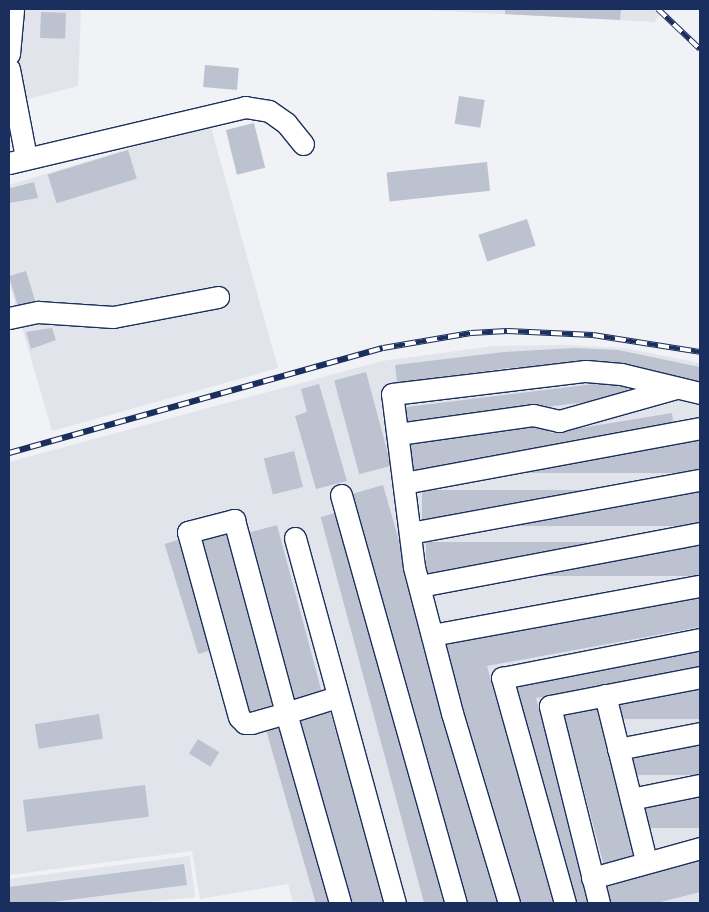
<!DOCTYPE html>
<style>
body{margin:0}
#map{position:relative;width:709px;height:912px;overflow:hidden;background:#f1f2f5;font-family:"Shantell Sans",sans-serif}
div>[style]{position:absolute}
.built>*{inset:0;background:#e1e4ea}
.building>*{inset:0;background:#bcc2d0;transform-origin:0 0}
.roads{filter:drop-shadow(1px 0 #1b2f5e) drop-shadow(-1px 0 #1b2f5e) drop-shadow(0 1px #1b2f5e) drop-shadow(0 -1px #1b2f5e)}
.minor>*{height:21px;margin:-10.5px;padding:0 10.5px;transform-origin:10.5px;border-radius:10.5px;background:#fff}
.rail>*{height:5.5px;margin-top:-2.75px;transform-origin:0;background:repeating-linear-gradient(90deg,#fff 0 11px,#1b2f5e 0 22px);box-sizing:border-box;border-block:1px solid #1b2f5e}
span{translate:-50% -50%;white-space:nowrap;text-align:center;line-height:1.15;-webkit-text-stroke:5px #fff;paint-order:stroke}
.frame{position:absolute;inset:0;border:10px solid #1b2f5e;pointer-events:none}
</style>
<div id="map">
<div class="built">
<div style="clip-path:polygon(9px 9px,81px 9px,78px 86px,9px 104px)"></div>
<div style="clip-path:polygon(406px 9px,666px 9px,654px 22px)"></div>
<div style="clip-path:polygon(210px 124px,278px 368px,52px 431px,9px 282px,9px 185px)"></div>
<div style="clip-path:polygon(564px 345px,624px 348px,700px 363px,700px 903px,293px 903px,288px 884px,200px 899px,192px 851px,9px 875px,9px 462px,382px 361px,494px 346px)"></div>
<div style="clip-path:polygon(190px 856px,195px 897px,141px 903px,9px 903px,9px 879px)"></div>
</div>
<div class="building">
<div style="clip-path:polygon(505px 9px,621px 9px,620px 20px,505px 14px)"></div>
<div style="left:41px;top:12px;width:25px;height:26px;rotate:2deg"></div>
<div style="left:205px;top:65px;width:34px;height:22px;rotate:5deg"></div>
<div style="left:459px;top:96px;width:26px;height:28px;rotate:9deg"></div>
<div style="left:254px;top:123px;width:46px;height:29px;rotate:76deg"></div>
<div style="left:128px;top:150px;width:30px;height:84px;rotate:73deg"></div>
<div style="left:487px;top:162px;width:29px;height:101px;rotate:84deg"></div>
<div style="clip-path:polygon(34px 182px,38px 198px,9px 203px,9px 185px,11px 188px)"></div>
<div style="left:527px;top:219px;width:28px;height:51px;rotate:72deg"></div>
<div style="left:26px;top:271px;width:31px;height:18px;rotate:73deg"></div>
<div style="clip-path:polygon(52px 328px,56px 340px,31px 349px,26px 332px)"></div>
<div style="clip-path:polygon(574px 348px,618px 350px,700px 367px,700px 385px,571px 364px,509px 368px,397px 383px,395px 365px,504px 352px)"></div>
<div style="left:366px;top:372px;width:97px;height:33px;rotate:75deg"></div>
<div style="left:627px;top:380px;width:17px;height:224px;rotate:83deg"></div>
<div style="clip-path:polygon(319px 384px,347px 481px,316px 489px,295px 416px,307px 412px,301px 389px)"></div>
<div style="clip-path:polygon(672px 413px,674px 428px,412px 471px,407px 444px,548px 421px,550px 433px)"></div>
<div style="left:700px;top:439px;width:34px;height:289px;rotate:90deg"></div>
<div style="left:294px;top:451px;width:37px;height:31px;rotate:76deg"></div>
<div style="left:383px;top:485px;width:434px;height:35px;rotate:74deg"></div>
<div style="left:700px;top:490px;width:36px;height:278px;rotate:90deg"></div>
<div style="left:339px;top:512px;width:405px;height:19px;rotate:75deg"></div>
<div style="left:277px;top:525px;width:173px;height:32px;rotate:75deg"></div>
<div style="left:231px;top:531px;width:179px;height:32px;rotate:75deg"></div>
<div style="left:178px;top:540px;width:115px;height:14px;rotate:73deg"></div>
<div style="left:700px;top:542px;width:34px;height:274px;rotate:90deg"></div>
<div style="clip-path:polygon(700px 596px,700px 627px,487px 666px,554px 903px,513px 903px,440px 643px)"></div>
<div style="clip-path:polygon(700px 648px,700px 667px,536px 698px,593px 903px,574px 903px,513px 684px)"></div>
<div style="left:700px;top:686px;width:33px;height:84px;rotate:90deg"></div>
<div style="left:598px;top:704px;width:157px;height:36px;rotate:75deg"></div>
<div style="left:329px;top:708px;width:203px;height:37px;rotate:74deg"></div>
<div style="left:99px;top:714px;width:25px;height:65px;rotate:81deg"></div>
<div style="left:280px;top:724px;width:186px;height:15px;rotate:74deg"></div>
<div style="left:198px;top:739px;width:25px;height:17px;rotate:32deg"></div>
<div style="left:700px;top:742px;width:33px;height:69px;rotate:90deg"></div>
<div style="left:145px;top:785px;width:32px;height:123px;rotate:83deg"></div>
<div style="left:700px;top:794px;width:34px;height:58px;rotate:90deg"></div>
<div style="clip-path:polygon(700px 859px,700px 892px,657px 903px,601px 903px,597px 886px)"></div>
<div style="clip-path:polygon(184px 864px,187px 885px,45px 903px,9px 903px,9px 887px)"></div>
</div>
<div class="roads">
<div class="minor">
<div style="left:9px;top:54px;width:44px;rotate:-84.8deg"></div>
<div style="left:9px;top:69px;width:90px;rotate:79.1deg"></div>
<div style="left:9px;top:163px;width:243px;rotate:-13.3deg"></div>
<div style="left:245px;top:107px;width:24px;rotate:9deg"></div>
<div style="left:269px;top:111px;width:21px;rotate:35deg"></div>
<div style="left:286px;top:123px;width:27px;rotate:51deg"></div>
<div style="left:9px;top:318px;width:30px;rotate:-12deg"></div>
<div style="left:38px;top:312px;width:75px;rotate:3.8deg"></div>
<div style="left:113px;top:317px;width:107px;rotate:-10.8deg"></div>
<div style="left:398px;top:434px;width:136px;rotate:-8deg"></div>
<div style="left:533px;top:415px;width:27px;rotate:13deg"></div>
<div style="left:559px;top:421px;width:122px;rotate:-15.8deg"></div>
<div style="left:404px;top:483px;width:301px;rotate:-10.5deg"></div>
<div style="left:341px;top:495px;width:424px;rotate:74.3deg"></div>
<div style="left:410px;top:533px;width:295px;rotate:-10.4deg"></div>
<div style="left:295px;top:538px;width:378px;rotate:74.7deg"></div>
<div style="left:420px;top:586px;width:285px;rotate:-10.7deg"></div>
<div style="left:432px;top:635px;width:272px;rotate:-10.4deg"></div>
<div style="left:605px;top:695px;width:171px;rotate:76.1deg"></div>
<div style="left:337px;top:697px;width:53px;rotate:162.6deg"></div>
<div style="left:286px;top:713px;width:35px;rotate:164deg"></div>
<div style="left:252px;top:723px;width:7px;rotate:180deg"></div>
<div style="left:245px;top:723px;width:8px;rotate:-135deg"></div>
<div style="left:239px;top:717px;width:192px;rotate:-105.4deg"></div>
<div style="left:188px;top:532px;width:48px;rotate:-14.6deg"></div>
<div style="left:234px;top:520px;width:200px;rotate:74.9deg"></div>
<div style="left:286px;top:713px;width:198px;rotate:74.1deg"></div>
<div style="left:618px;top:749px;width:84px;rotate:-11deg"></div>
<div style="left:631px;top:799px;width:70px;rotate:-11.5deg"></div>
<div style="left:592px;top:878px;width:112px;rotate:-15.5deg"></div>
<div style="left:509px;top:903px;width:198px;rotate:-106.7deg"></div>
<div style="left:452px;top:713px;width:151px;rotate:-104.6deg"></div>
<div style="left:414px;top:567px;width:174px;rotate:-97.2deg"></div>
<div style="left:392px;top:394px;width:195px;rotate:-6.8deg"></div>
<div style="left:586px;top:371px;width:35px;rotate:5deg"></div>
<div style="left:621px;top:374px;width:81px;rotate:13.5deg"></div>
<div style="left:565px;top:903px;width:234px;rotate:-105.6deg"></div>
<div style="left:502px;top:678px;width:202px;rotate:-11.1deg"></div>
<div style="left:599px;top:903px;width:203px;rotate:-104deg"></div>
<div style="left:550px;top:706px;width:153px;rotate:-10.9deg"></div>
</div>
</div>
<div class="rail">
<div style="left:658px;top:9px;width:58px;rotate:43.6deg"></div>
<div style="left:9px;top:453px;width:388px;rotate:-15.7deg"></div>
<div style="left:383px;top:348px;width:89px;rotate:-9.7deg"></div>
<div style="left:471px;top:333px;width:36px;rotate:-3deg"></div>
<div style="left:507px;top:331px;width:86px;rotate:2.7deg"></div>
<div style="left:593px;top:335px;width:108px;rotate:9deg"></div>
</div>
<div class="frame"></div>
</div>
